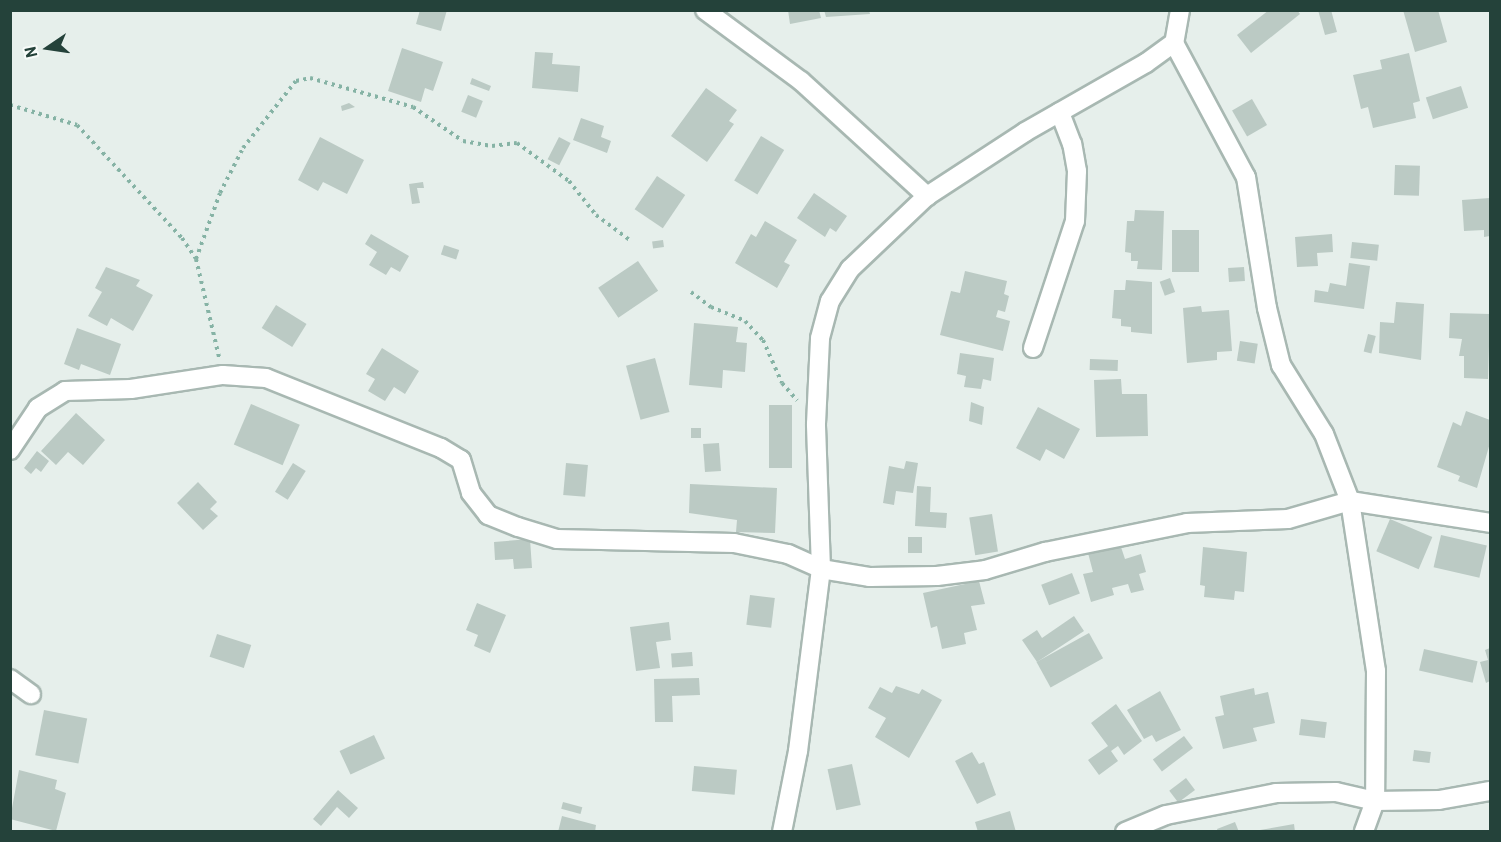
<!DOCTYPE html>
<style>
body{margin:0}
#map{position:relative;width:1501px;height:842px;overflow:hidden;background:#e6efeb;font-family:Barlow,sans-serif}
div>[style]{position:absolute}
.building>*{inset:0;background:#bbcac4;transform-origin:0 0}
.path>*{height:4px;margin-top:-2px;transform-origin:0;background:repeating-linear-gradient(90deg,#86b3a5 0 3px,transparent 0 7.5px)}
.roads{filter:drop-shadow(2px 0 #a8b8b2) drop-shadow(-2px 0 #a8b8b2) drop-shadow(0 2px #a8b8b2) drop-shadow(0 -2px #a8b8b2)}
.minor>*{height:18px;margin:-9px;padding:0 9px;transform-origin:9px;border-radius:9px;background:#fff}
span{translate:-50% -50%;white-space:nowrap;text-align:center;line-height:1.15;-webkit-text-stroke:4.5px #f7fbf9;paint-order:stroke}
.frame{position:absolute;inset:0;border:12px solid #24423a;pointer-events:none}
.north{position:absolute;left:18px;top:18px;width:60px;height:60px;-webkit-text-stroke:4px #f7fbf9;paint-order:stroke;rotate:257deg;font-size:16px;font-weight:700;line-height:24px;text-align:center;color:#24423a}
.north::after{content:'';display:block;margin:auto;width:21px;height:27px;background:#24423a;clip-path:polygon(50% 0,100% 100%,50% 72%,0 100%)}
</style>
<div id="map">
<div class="building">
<div style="clip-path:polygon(420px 10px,447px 10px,441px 31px,416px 24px)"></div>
<div style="clip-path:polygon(788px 10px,819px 10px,821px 18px,790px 24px)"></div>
<div style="clip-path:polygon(824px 10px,869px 10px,870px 14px,826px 17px)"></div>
<div style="clip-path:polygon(1269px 10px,1297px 10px,1300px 14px,1251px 53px,1237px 35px)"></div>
<div style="clip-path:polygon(1318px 10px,1331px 10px,1337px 32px,1325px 35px)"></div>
<div style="clip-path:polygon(1403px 10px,1438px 10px,1447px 42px,1415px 52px)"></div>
<div style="clip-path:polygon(402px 48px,443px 62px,433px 91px,425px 88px,421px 102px,388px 91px)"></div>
<div style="clip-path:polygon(535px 52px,553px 53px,552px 64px,580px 66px,578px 92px,532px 88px)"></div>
<div style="clip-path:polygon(1409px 53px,1420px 101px,1413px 103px,1416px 118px,1373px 128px,1368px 107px,1361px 109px,1353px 75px,1382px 69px,1380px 60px)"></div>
<div style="clip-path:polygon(472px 78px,491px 86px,489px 91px,470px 84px)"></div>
<div style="left:1461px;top:86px;width:23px;height:37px;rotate:72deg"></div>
<div style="clip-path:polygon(706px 88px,737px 110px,729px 121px,734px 124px,707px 162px,671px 136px)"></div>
<div style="left:468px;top:95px;width:16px;height:18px;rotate:22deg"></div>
<div style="left:1252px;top:99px;width:30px;height:23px;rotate:60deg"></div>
<div style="clip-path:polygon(349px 103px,355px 107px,342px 111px,341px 106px)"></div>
<div style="clip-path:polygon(581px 118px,604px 126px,601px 137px,611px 141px,607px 153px,573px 140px)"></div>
<div style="left:761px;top:136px;width:27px;height:52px;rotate:31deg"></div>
<div style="clip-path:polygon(320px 137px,364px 160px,347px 194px,323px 182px,318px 191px,298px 180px)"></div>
<div style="left:559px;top:137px;width:13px;height:25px;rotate:27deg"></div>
<div style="left:1395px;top:165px;width:25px;height:30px;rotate:2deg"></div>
<div style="left:657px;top:176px;width:34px;height:40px;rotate:34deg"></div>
<div style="clip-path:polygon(423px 182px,424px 188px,417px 188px,420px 203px,412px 204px,409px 184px)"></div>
<div style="clip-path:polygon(814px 193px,847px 216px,836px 232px,830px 228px,825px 237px,797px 218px)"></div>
<div style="clip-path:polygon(1490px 198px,1490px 236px,1484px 237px,1484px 230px,1464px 231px,1462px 200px)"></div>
<div style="clip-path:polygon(1135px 210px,1164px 211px,1162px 270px,1137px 269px,1138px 261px,1131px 261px,1131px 253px,1125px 252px,1127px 221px,1134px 221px)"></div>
<div style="clip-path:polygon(765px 221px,797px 240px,784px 262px,790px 265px,777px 288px,735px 263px,751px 234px,756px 237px)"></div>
<div style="left:1172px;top:230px;width:27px;height:42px"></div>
<div style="clip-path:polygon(371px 234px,409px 256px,400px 272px,391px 267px,386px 275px,369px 265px,377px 252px,365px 244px)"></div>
<div style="clip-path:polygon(1332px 234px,1333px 252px,1317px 253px,1318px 266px,1297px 267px,1295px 237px)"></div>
<div style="left:663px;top:240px;width:7px;height:11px;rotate:82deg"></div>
<div style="left:1352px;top:242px;width:27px;height:16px;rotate:6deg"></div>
<div style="left:444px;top:245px;width:16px;height:10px;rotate:18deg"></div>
<div style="left:638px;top:261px;width:36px;height:48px;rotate:56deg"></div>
<div style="clip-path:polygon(1349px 263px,1370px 266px,1364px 309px,1314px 302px,1315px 290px,1328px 292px,1330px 283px,1346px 286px)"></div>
<div style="clip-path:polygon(106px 267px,140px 280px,136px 286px,153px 295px,133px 331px,111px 318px,107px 326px,88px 316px,102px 292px,95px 288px)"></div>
<div style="left:1244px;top:267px;width:14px;height:16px;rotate:86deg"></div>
<div style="clip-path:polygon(965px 271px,1007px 281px,1004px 294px,1009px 296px,1005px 312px,998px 310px,996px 317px,1010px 321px,1003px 351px,940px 335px,951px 291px,960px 293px)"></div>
<div style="left:1170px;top:278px;width:15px;height:11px;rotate:70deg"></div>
<div style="clip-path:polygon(1126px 280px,1152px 282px,1152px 334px,1131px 332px,1131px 327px,1121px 326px,1121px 319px,1112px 318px,1114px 290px,1125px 290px)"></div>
<div style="clip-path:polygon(1396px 302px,1424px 304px,1421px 360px,1379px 353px,1380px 322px,1394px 323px)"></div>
<div style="left:276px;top:305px;width:36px;height:27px;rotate:32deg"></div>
<div style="clip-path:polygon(1201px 306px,1202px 312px,1229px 310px,1232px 351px,1217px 352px,1217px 360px,1187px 363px,1183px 308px)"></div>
<div style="clip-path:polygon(1450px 313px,1490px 314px,1488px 379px,1464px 378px,1464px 356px,1459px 356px,1462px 339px,1449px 338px)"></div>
<div style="clip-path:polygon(694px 323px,738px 327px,736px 342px,747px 343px,745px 372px,723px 370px,722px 388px,689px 385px)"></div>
<div style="clip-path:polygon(77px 328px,121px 344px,110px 375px,81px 364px,79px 370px,64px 364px)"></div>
<div style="left:1368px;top:334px;width:8px;height:18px;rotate:14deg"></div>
<div style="left:1240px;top:341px;width:18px;height:20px;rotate:9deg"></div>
<div style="clip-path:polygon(382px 348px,419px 371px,405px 394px,394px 387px,385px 401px,368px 391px,375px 379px,366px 374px)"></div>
<div style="clip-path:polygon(960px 353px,994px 358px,991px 381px,983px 379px,981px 389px,964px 387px,966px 376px,957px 374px)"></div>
<div style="left:655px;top:358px;width:56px;height:30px;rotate:75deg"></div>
<div style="left:1090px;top:359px;width:28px;height:11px;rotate:2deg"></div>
<div style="clip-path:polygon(1121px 379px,1122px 394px,1147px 394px,1148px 436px,1096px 437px,1094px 380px)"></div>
<div style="clip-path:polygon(971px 402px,984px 407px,982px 425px,969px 421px)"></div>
<div style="left:251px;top:404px;width:53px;height:44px;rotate:23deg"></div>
<div style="left:769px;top:405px;width:23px;height:63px"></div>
<div style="clip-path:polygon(1038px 407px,1080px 429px,1064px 459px,1046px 449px,1040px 461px,1016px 448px)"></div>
<div style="clip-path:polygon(1466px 411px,1490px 420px,1490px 443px,1477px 488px,1458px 481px,1460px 476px,1437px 467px,1453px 422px,1461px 426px)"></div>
<div style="clip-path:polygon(76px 413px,105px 440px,83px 465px,68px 452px,56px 465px,41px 451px)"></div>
<div style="left:701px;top:428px;width:10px;height:10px;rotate:90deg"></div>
<div style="left:719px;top:443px;width:28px;height:16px;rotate:86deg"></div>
<div style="clip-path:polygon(37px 451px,49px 461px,41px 472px,36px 468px,31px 474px,24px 468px)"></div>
<div style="clip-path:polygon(906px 461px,918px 463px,913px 493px,896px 491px,894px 505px,883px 503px,889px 466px,904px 469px)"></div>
<div style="left:293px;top:463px;width:15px;height:34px;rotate:32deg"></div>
<div style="left:566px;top:463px;width:22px;height:32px;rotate:5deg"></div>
<div style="clip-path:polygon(198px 482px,217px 502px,210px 509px,218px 516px,203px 530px,177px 503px)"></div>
<div style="clip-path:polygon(690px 484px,777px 488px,775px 533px,736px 532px,737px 520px,689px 513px)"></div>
<div style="clip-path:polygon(917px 486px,931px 487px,930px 512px,947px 513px,946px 528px,915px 526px)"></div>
<div style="left:992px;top:514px;width:38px;height:23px;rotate:81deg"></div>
<div style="left:1390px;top:519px;width:46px;height:35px;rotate:23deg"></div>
<div style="left:1441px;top:535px;width:47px;height:33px;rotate:13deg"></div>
<div style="left:922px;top:537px;width:16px;height:14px;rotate:90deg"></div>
<div style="clip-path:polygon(530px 539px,532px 568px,514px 569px,513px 559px,495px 560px,494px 542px)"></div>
<div style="clip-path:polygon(1120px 544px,1125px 559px,1141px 554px,1146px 572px,1139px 574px,1144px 590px,1131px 593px,1128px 584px,1112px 588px,1114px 595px,1091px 602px,1083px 574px,1093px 572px,1088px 553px)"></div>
<div style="clip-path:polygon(1203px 547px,1247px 552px,1244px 592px,1235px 591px,1234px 600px,1204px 597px,1205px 586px,1200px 585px)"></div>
<div style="left:1072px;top:573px;width:22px;height:33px;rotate:69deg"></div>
<div style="clip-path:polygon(979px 581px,985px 604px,971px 606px,977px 630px,964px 633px,966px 644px,942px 649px,937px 626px,931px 628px,923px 593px)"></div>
<div style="left:750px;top:595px;width:25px;height:30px;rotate:7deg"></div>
<div style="clip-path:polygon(477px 603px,506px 615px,490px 653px,474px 646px,478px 635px,466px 630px)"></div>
<div style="clip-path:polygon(1074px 616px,1084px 631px,1037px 662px,1022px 640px,1037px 630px,1042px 638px)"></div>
<div style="clip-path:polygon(669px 622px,671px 640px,656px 642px,660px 668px,636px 671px,630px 627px)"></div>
<div style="left:1089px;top:633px;width:29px;height:60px;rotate:61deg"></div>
<div style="left:217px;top:634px;width:36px;height:24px;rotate:18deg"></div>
<div style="clip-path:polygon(1490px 648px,1490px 681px,1486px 683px,1480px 662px,1488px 660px,1485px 650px)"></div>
<div style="left:1424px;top:649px;width:55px;height:22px;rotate:13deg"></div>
<div style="left:692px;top:652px;width:14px;height:21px;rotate:86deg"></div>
<div style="clip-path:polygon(699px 678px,700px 695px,672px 696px,673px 722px,655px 722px,654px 679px)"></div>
<div style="clip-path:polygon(896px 686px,919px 694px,922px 689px,942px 700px,909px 758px,875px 737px,886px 718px,868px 708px,880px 687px,892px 693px)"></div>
<div style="clip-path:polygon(1254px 688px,1255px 695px,1268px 692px,1275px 723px,1253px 728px,1257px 741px,1223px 749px,1215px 717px,1224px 715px,1220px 696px)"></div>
<div style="clip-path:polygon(1160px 691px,1181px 730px,1156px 742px,1152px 735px,1144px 739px,1127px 710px)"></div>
<div style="clip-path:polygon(1116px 704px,1142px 741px,1124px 755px,1118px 746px,1111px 751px,1118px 761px,1099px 775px,1088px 760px,1108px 746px,1091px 723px)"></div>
<div style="left:44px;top:710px;width:44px;height:46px;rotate:11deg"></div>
<div style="left:1301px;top:719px;width:26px;height:16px;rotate:7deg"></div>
<div style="left:374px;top:735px;width:26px;height:38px;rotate:65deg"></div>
<div style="left:1184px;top:736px;width:15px;height:39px;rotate:53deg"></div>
<div style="left:1414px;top:750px;width:17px;height:11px;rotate:7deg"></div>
<div style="clip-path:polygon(972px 752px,979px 764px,984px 762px,996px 795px,977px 804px,955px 761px)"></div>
<div style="left:852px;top:764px;width:42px;height:25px;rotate:78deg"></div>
<div style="left:694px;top:766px;width:43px;height:25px;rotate:5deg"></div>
<div style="clip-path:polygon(19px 770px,57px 780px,55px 789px,66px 793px,56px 831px,10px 819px)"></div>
<div style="left:1186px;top:778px;width:15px;height:21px;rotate:53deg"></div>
<div style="clip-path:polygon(338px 790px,358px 808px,349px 818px,337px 807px,321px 826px,313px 819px)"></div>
<div style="left:563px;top:802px;width:20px;height:7px;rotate:15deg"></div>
<div style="clip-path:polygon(1010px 811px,1016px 832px,978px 832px,975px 822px)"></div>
<div style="clip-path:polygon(562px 816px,596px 825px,595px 832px,558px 832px)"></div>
<div style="clip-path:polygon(1235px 822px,1239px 832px,1218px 832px,1217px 829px)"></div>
<div style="clip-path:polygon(1294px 824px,1295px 832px,1260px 832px,1260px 830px)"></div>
</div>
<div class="path">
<div style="left:10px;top:105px;width:70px;rotate:16.6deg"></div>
<div style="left:77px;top:125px;width:154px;rotate:47.1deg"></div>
<div style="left:182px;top:238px;width:25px;rotate:56deg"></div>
<div style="left:196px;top:259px;width:101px;rotate:76.8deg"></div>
<div style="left:196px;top:259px;width:70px;rotate:-70deg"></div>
<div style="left:220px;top:193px;width:51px;rotate:-62.9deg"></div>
<div style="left:243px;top:148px;width:85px;rotate:-51.7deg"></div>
<div style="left:296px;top:81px;width:14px;rotate:-12deg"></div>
<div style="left:310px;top:78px;width:107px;rotate:15.7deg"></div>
<div style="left:413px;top:107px;width:60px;rotate:34.2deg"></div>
<div style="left:463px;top:141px;width:29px;rotate:10deg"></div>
<div style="left:492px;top:146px;width:25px;rotate:-7deg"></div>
<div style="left:517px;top:143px;width:64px;rotate:36.2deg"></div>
<div style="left:569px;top:181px;width:43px;rotate:51.5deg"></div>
<div style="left:596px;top:215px;width:44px;rotate:36.6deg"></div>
<div style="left:691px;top:292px;width:25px;rotate:37deg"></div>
<div style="left:711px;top:307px;width:37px;rotate:22deg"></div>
<div style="left:745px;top:321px;width:26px;rotate:47deg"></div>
<div style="left:763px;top:340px;width:47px;rotate:66.2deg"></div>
<div style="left:782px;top:383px;width:23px;rotate:49deg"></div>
</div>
<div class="roads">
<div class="minor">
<div style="left:705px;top:10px;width:119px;rotate:36.5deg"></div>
<div style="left:801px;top:81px;width:171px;rotate:42.4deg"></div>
<div style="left:1180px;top:10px;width:34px;rotate:100deg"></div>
<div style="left:1174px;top:43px;width:152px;rotate:61.8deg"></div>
<div style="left:1246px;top:177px;width:133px;rotate:80.9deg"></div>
<div style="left:1267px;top:308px;width:59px;rotate:76.2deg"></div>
<div style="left:1281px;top:365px;width:81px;rotate:58.1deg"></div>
<div style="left:1324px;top:434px;width:72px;rotate:68.8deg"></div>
<div style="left:1350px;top:501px;width:172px;rotate:81.3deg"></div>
<div style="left:1376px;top:671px;width:130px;rotate:90.4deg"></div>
<div style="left:1375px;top:801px;width:33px;rotate:110deg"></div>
<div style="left:1033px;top:348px;width:134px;rotate:-71.7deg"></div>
<div style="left:1075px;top:221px;width:50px;rotate:-87.7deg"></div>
<div style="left:1077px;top:171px;width:27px;rotate:-100deg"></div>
<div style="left:1072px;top:144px;width:34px;rotate:-111deg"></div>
<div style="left:10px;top:450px;width:50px;rotate:-56.3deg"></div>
<div style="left:38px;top:408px;width:32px;rotate:-32deg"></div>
<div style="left:65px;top:391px;width:66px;rotate:-1.7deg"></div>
<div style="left:131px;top:389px;width:93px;rotate:-8.7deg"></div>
<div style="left:223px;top:375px;width:43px;rotate:4deg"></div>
<div style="left:266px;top:378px;width:188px;rotate:21.8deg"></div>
<div style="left:441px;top:448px;width:23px;rotate:31deg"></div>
<div style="left:461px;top:460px;width:34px;rotate:73deg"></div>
<div style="left:471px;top:493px;width:28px;rotate:52deg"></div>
<div style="left:488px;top:515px;width:32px;rotate:22deg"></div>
<div style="left:518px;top:527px;width:41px;rotate:17.1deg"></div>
<div style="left:557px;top:539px;width:177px;rotate:1.3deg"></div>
<div style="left:734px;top:543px;width:55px;rotate:11.5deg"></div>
<div style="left:788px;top:554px;width:36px;rotate:24deg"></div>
<div style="left:821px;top:569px;width:50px;rotate:9.3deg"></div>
<div style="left:870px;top:577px;width:67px;rotate:-0.9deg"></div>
<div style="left:937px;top:576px;width:48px;rotate:-7.1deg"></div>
<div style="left:985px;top:570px;width:63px;rotate:-16.7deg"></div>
<div style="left:1045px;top:552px;width:145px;rotate:-11.5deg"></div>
<div style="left:1187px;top:523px;width:101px;rotate:-2.3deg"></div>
<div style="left:1288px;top:519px;width:65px;rotate:-16.2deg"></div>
<div style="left:1350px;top:501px;width:142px;rotate:8.9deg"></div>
<div style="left:10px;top:679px;width:26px;rotate:36deg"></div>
<div style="left:782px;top:832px;width:83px;rotate:-78.8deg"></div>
<div style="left:798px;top:751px;width:183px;rotate:-82.8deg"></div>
<div style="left:821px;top:569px;width:145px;rotate:-92deg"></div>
<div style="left:816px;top:424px;width:86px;rotate:-87.3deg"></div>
<div style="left:820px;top:338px;width:38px;rotate:-75deg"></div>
<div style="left:830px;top:301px;width:38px;rotate:-58deg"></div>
<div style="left:850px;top:269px;width:106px;rotate:-43.5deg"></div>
<div style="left:927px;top:196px;width:117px;rotate:-33.1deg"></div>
<div style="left:1025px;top:132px;width:139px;rotate:-29.7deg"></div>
<div style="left:1146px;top:63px;width:34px;rotate:-36deg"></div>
<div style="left:1125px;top:832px;width:44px;rotate:-22.5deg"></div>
<div style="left:1166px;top:815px;width:112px;rotate:-11.3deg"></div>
<div style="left:1276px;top:793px;width:60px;rotate:-1deg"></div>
<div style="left:1336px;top:792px;width:40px;rotate:13deg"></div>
<div style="left:1375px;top:801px;width:64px;rotate:-0.9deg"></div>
<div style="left:1439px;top:800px;width:52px;rotate:-10deg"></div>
</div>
</div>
<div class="frame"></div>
<div class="north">N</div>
</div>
